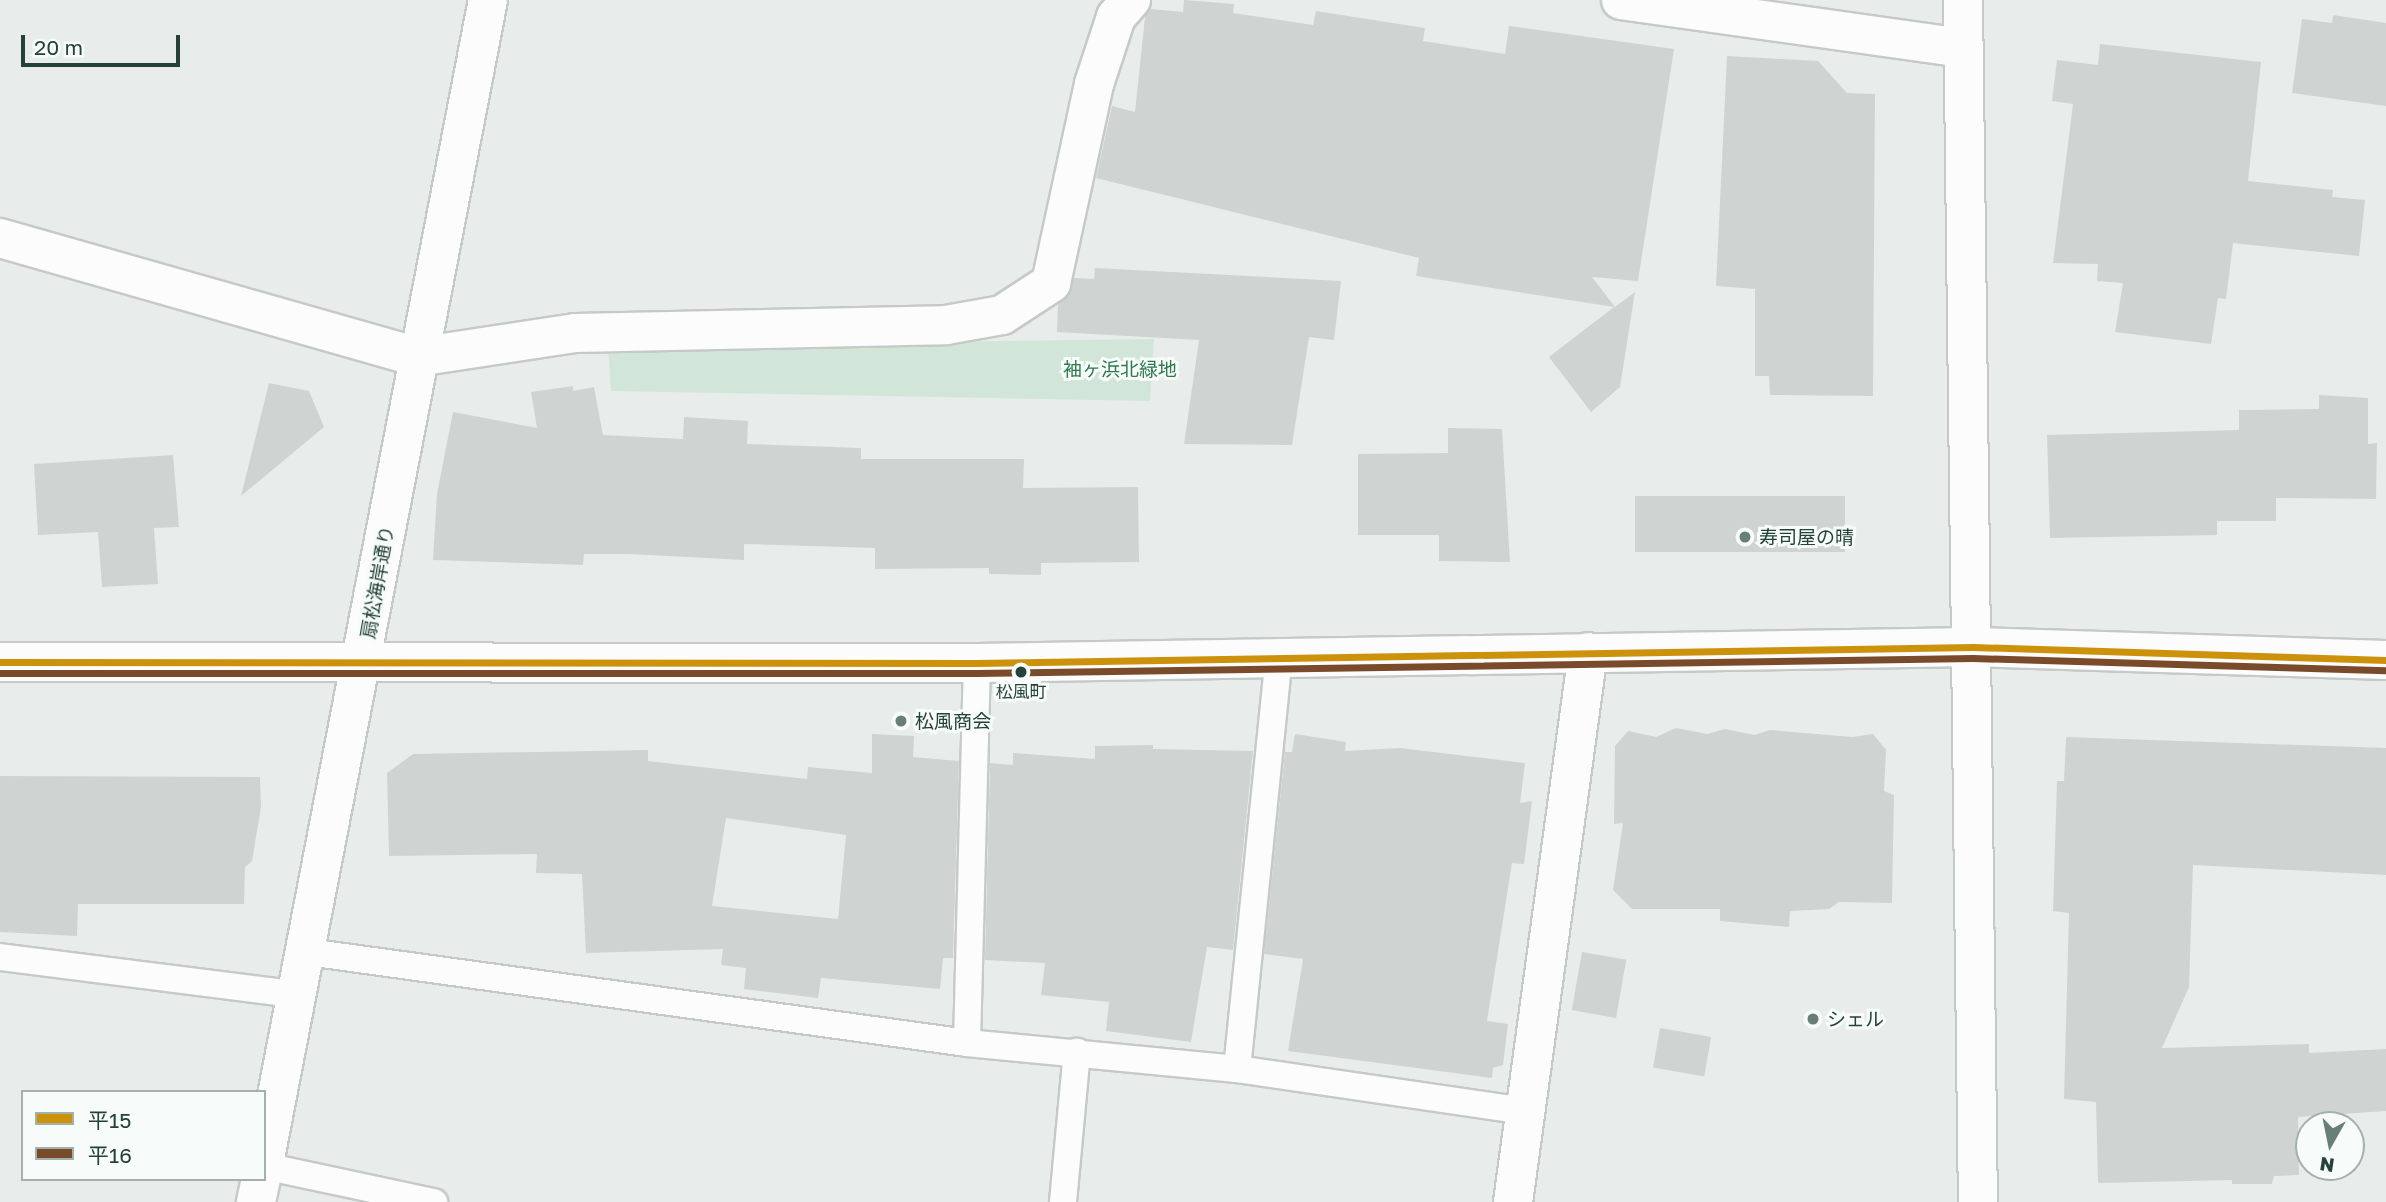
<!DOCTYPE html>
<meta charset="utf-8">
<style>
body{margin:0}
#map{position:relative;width:2386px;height:1202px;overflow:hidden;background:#e8edeb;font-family:"Golos Text","Noto Sans JP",sans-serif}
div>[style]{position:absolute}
.green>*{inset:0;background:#d1e6d8}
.building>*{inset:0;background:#cfd4d2;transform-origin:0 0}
.roads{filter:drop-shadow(2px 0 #c5cac8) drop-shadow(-2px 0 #c5cac8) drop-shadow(0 2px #c5cac8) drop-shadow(0 -2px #c5cac8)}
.lane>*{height:26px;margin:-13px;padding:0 13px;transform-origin:13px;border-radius:13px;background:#fcfcfc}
.street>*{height:38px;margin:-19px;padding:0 19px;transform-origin:19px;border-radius:19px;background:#fcfcfc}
.secondary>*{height:38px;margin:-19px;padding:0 19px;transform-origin:19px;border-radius:19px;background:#fcfcfc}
.bus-1>*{height:7px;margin:-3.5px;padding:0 3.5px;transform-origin:3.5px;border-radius:3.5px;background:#cd920c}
.bus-2>*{height:7px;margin:-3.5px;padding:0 3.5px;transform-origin:3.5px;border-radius:3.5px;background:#7a4b2a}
.dots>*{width:19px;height:19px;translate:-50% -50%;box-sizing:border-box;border:4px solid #f7fbf9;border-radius:50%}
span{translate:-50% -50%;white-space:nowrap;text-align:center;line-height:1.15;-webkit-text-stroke:6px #f7fbf9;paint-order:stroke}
.bus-label{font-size:17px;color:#24423a}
.park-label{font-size:19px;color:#2d7a4b}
.poi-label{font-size:19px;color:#24423a}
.left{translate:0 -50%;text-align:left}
.street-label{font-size:19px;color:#24423a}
.legend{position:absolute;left:21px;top:1090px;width:245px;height:91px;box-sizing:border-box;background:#f7fbf9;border:2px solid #a3b1ad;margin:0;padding:9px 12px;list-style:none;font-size:21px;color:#24423a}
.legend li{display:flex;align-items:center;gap:14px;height:35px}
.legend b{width:35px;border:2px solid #a3b1ad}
.north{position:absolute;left:2295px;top:1111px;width:70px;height:70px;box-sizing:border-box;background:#f7fbf9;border:2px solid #a3b1ad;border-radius:50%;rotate:189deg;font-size:19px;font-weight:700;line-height:28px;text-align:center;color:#24423a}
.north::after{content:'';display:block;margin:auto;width:24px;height:32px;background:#697e78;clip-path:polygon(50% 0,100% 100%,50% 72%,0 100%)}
.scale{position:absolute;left:21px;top:35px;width:159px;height:32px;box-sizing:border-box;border:4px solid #24423a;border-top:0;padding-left:9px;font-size:21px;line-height:24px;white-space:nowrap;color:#24423a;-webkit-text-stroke:5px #f7fbf9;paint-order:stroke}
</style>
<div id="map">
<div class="green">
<div style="clip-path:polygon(1154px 339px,1150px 401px,611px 391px,608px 346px)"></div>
</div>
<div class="building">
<div style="clip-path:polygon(1184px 0,1234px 4px,1233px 13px,1313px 25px,1316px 11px,1425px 28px,1423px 41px,1505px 54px,1509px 26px,1674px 49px,1638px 281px,1592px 277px,1615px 307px,1635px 292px,1620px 387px,1591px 412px,1549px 357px,1614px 307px,1416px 276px,1419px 258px,1096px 178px,1112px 106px,1135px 112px,1145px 17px,1150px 9px,1183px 12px)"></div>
<div style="clip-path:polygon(2333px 15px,2386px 23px,2386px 106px,2292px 93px,2302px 19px,2332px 23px)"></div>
<div style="clip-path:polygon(2100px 44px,2261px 62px,2248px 181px,2333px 190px,2332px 197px,2365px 200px,2359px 256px,2233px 243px,2226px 299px,2218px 298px,2211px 344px,2115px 332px,2123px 283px,2097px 281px,2098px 264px,2053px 263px,2073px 104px,2052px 101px,2057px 60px,2098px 65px)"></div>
<div style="clip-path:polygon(1727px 56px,1818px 61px,1847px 93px,1875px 94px,1873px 396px,1770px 395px,1769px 376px,1755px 376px,1755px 289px,1716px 286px)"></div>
<div style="clip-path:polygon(1095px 268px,1341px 281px,1334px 340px,1309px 337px,1292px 445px,1184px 444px,1199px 340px,1057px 332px,1058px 305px,1074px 278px,1094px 279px)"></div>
<div style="clip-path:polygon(269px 383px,309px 391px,324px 427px,241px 496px)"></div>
<div style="clip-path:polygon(573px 386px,573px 391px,594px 387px,603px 435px,683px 439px,684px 417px,748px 421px,747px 444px,861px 448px,861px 459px,1024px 459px,1023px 488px,1138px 487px,1139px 562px,1041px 563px,1041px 575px,989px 574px,989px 568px,875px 569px,875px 548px,744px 544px,744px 560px,630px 554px,584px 554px,583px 565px,433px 560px,437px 494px,453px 412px,537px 428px,531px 392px)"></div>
<div style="clip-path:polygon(2319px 395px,2368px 398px,2368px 444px,2377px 443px,2376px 499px,2276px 498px,2276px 521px,2217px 521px,2217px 535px,2050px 538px,2047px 435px,2239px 430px,2239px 410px,2319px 409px)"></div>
<div style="clip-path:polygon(1448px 428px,1502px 429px,1510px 562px,1439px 561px,1439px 535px,1358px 535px,1358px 454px,1448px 453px)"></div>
<div style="clip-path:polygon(173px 455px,179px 527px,154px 528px,158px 584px,102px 587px,98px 532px,38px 535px,34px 464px)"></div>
<div style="left:1635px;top:496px;width:210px;height:56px"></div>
<div style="clip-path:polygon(1676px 728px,1707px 734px,1725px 729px,1754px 735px,1770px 730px,1852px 737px,1873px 734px,1886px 750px,1884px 791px,1894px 795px,1892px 903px,1839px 902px,1829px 909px,1790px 911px,1789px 927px,1720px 921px,1720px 909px,1632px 909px,1613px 890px,1623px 823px,1614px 824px,1615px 746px,1628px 731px,1656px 737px)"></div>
<div style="clip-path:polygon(evenodd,872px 734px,914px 736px,913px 757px,959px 761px,953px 958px,943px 958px,940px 989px,821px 978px,818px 998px,744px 989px,746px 968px,721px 965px,723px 949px,586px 953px,582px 874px,536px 873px,537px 854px,389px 856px,387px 773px,413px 754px,648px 750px,648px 761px,807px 779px,808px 767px,872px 773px,872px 734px,726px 818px,846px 835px,838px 919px,712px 906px,726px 818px)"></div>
<div style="clip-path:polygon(1295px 734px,1346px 742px,1345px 751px,1400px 748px,1525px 763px,1520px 803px,1532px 801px,1524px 864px,1512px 863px,1487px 1021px,1508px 1024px,1503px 1065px,1493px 1068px,1492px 1078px,1288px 1051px,1303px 959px,1264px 954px,1285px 752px,1292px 752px)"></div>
<div style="clip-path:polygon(2066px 737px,2386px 748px,2386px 875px,2193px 865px,2189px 987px,2162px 1048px,2309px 1044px,2309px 1053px,2386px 1049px,2386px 1111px,2298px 1117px,2299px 1175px,2274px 1176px,2272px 1184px,2232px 1184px,2232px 1180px,2098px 1183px,2096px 1102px,2064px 1099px,2069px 913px,2053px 911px,2057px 781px,2064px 781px)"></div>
<div style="clip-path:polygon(1153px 745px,1153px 749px,1253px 751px,1233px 950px,1207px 947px,1191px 1042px,1106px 1031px,1109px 1002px,1041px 995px,1045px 963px,985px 960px,990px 763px,1013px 765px,1013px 753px,1095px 759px,1095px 746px)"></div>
<div style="clip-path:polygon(0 776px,260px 777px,261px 807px,252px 861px,245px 867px,244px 904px,78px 904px,77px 936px,0 932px)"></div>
<div style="left:1582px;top:952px;width:45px;height:59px;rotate:10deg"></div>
<div style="left:1660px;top:1028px;width:52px;height:40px;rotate:10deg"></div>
</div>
<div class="roads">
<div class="lane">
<div style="left:308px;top:952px;width:665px;rotate:7.86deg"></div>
<div style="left:967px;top:1043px;width:271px;rotate:5.5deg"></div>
<div style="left:1237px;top:1069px;width:291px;rotate:8.3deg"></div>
<div style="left:0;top:957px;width:301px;rotate:7.2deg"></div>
<div style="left:967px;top:1043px;width:380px;rotate:-88.5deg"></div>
<div style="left:1237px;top:1069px;width:416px;rotate:-84.2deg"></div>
<div style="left:264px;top:1166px;width:174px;rotate:12deg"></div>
<div style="left:1063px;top:1202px;width:151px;rotate:-84.7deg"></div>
</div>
<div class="street">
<div style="left:1621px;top:0;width:344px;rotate:8deg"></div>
<div style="left:0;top:238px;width:434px;rotate:15.9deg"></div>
<div style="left:417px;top:357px;width:160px;rotate:-8.6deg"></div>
<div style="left:575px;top:333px;width:371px;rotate:-1.2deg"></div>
<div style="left:946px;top:325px;width:57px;rotate:-10.1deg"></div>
<div style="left:1002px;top:315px;width:59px;rotate:-33.1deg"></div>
<div style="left:1051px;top:283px;width:204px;rotate:-77.8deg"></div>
<div style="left:1094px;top:84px;width:71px;rotate:-71.8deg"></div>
<div style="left:1116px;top:17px;width:23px;rotate:-49deg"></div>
<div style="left:1513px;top:1202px;width:555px;rotate:-82.23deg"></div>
</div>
<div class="secondary">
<div style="left:1963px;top:0;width:1202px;rotate:89.29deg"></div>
<div style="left:0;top:662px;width:977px;rotate:0.06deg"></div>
<div style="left:977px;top:663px;width:996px;rotate:-0.92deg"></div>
<div style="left:1973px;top:647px;width:413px;rotate:1.8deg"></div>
<div style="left:264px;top:1163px;width:1184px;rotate:-79.1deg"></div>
<div style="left:256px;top:1202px;width:24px;rotate:-78deg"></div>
</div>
</div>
<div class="bus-1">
<div style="left:0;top:662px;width:977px;rotate:0.06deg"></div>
<div style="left:977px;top:663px;width:996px;rotate:-0.92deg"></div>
<div style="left:1973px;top:647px;width:413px;rotate:1.8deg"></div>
</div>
<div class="bus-2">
<div style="left:0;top:673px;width:977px"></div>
<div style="left:977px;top:673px;width:996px;rotate:-0.86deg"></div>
<div style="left:1973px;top:658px;width:413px;rotate:1.7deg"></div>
</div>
<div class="dots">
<div style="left:1745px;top:537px;background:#697e78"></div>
<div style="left:1021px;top:672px;background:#24423a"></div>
<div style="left:901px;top:721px;background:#697e78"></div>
<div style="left:1813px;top:1019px;background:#697e78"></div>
</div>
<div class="bus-label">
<span style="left:1021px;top:692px">松風町</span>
</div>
<div class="park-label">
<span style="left:1120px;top:369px">袖ヶ浜北緑地</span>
</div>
<div class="poi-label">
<span class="left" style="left:1759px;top:537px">寿司屋の晴</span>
<span class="left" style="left:915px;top:721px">松風商会</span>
<span class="left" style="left:1827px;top:1019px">シェル</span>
</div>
<div class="street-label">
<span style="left:377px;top:582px;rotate:-80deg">扇松海岸通り</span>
</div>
<ul class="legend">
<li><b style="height:9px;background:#cd920c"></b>平15</li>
<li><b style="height:9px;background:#7a4b2a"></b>平16</li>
</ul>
<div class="north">N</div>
<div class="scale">20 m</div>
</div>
